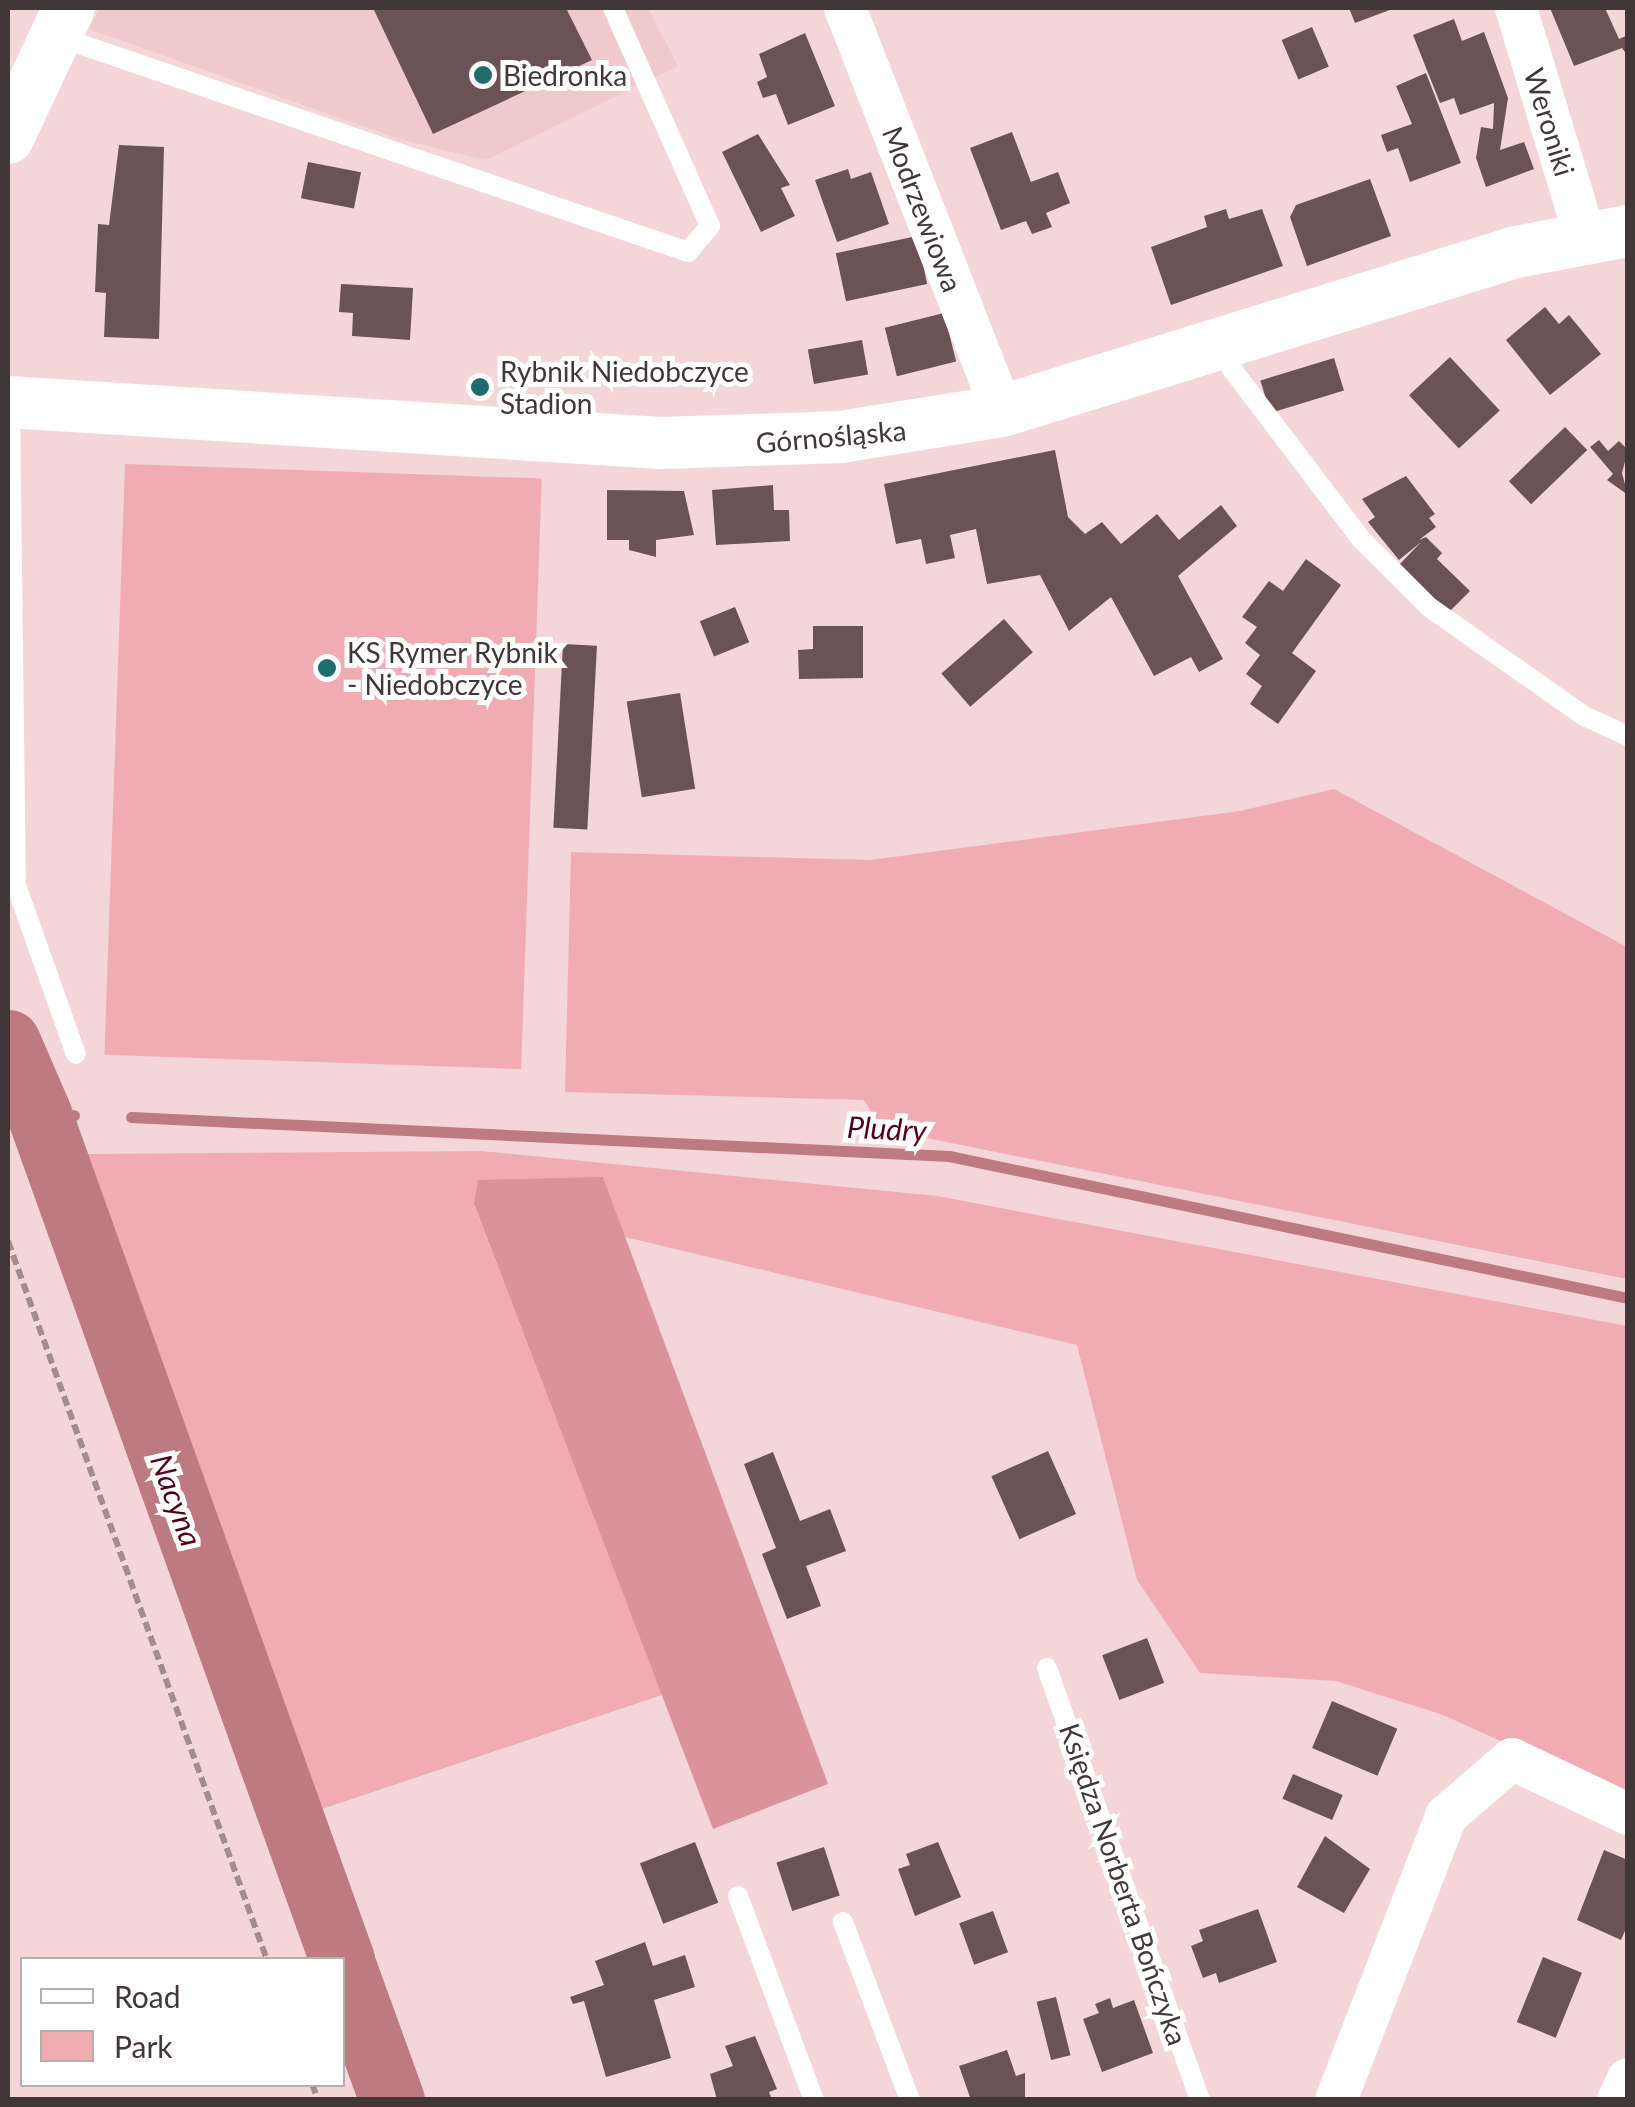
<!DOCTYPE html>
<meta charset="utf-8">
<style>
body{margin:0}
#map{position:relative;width:1635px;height:2107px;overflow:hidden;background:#f4d6d9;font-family:Lato,sans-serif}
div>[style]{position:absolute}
.built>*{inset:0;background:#efc9cc}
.green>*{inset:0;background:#f1acb3;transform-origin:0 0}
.forest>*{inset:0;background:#da939b}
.stream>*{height:11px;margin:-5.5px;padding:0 5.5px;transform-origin:5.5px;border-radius:5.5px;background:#be7a81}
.river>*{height:65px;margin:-32.5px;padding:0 32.5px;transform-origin:32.5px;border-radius:32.5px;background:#be7a81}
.building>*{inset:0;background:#6b5255;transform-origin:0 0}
.path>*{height:6px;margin-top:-3px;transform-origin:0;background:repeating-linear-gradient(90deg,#a18c8e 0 10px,transparent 0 15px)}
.service>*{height:20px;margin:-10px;padding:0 10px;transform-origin:10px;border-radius:10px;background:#fff}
.minor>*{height:42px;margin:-21px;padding:0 21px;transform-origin:21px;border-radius:21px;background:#fff}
.tertiary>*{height:52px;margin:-26px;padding:0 26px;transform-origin:26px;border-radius:26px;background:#fff}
.dots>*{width:28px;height:28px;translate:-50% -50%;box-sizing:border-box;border:5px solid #fff;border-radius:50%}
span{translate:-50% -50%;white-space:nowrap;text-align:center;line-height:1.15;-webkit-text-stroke:10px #fff;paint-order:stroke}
.poi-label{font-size:28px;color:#423738}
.left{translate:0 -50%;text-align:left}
.street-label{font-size:28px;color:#423738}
.water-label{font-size:30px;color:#550019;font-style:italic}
.frame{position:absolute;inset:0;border:10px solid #423738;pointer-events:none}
.legend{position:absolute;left:20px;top:1957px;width:325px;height:130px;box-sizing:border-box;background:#fff;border:2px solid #b3afaf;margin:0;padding:12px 18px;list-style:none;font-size:30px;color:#423738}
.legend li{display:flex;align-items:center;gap:20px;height:50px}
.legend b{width:50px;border:2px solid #b3afaf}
</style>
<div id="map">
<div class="built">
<div style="clip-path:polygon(100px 8px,648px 8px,678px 66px,486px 160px,402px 140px,89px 29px)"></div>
</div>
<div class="green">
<div style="left:125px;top:464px;width:417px;height:591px;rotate:2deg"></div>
<div style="clip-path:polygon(1334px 789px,1627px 947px,1627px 1279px,882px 1129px,864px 1100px,565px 1092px,571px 852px,870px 860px,1240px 811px)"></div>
<div style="clip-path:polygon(482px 1151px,937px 1196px,1627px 1326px,1627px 1798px,1443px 1715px,1336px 1681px,1200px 1673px,1137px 1580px,1077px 1345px,625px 1237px,603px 1177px,474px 1205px,662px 1695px,319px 1810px,86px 1154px)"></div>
</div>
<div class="forest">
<div style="clip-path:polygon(603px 1177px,828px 1784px,713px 1829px,474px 1204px,478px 1180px)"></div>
</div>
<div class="stream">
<div style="left:39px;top:1114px;width:35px;rotate:2deg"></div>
<div style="left:131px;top:1117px;width:819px;rotate:2.73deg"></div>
<div style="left:949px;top:1156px;width:694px;rotate:11.81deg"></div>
</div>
<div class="river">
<div style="left:8px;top:1042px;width:78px;rotate:66.7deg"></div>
<div style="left:39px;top:1114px;width:899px;rotate:70.29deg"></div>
<div style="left:342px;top:1962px;width:147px;rotate:70.1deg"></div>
</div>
<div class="building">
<div style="clip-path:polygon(373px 8px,566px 8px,592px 60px,433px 134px)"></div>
<div style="clip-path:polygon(1349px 8px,1395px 8px,1355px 23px)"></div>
<div style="clip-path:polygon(1550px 8px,1605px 8px,1619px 39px,1628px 35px,1628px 56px,1622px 48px,1574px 66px)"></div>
<div style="clip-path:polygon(1454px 19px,1462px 41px,1484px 32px,1508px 98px,1500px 150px,1524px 142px,1534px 169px,1486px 187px,1476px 158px,1481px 127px,1493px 129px,1494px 103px,1460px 115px,1454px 98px,1440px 103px,1413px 35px)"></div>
<div style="left:1312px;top:27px;width:43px;height:33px;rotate:67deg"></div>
<div style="clip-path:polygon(805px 33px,835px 106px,788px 125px,776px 94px,763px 98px,757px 82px,767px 77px,759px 54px)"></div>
<div style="clip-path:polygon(1426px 73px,1461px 163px,1410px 182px,1398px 148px,1387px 152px,1381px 135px,1412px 124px,1396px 86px)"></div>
<div style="clip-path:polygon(1012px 132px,1031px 182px,1058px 172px,1070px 203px,1046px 213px,1052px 227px,1032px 234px,1026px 221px,1001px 230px,970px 148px)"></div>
<div style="clip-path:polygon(758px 134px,790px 185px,781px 188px,795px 216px,761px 232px,722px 152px)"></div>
<div style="clip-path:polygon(119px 145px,164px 147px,159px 339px,104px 337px,106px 293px,95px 292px,98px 224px,109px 225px)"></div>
<div style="left:308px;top:162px;width:54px;height:37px;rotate:11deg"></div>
<div style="clip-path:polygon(848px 169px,851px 179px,871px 172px,889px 224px,837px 242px,815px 180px)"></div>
<div style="clip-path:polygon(1370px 179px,1391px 236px,1307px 266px,1290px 217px,1296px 205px)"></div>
<div style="clip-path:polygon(1226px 209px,1229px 219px,1262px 209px,1283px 266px,1171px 305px,1151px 247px,1207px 227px,1204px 216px)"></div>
<div style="left:917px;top:236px;width:49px;height:83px;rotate:78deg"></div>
<div style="clip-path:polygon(341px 284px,413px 288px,410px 340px,352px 336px,353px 313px,339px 312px)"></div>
<div style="clip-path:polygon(1545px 307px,1559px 324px,1569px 315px,1601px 354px,1550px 395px,1506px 340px)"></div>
<div style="left:944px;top:313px;width:50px;height:61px;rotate:76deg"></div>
<div style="left:862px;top:340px;width:35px;height:55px;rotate:80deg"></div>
<div style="left:1450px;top:357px;width:73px;height:56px;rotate:47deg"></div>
<div style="left:1334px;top:358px;width:34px;height:77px;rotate:73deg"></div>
<div style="left:1565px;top:427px;width:32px;height:78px;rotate:46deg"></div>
<div style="clip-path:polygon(1599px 440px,1608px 451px,1619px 441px,1628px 450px,1622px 473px,1628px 495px,1607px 480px,1613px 474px,1590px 447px)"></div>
<div style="clip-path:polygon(1055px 450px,1068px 517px,1085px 534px,1102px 522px,1121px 544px,1157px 514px,1179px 540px,1221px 505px,1237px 526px,1178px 576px,1223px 659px,1199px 672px,1191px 657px,1154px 676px,1111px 597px,1069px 631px,1040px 575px,987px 584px,976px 529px,950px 535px,955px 558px,926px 564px,921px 539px,896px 544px,884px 484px)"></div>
<div style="clip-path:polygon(1406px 476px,1435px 514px,1429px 518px,1436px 527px,1419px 540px,1426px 537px,1442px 553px,1437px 559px,1470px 591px,1447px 614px,1398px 566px,1421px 542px,1399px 560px,1368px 522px,1375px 517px,1362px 499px)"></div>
<div style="clip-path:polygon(773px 485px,774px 510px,789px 510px,790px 541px,716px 545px,712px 490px)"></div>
<div style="clip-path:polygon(607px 490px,684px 491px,694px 535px,656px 540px,656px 557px,629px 550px,629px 540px,607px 540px)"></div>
<div style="clip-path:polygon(1306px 559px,1341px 585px,1292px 653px,1316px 671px,1278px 724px,1250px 704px,1262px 686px,1246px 674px,1260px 655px,1245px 643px,1257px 627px,1242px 617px,1269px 581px,1283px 591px)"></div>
<div style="left:735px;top:607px;width:38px;height:38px;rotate:68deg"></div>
<div style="left:1004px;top:619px;width:44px;height:83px;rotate:49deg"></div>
<div style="clip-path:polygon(813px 626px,863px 626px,863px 678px,799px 679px,798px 650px,813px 649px)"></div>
<div style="left:563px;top:644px;width:34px;height:184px;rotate:3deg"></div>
<div style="left:680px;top:693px;width:97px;height:54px;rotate:81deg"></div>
<div style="left:1048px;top:1451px;width:69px;height:62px;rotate:66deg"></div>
<div style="clip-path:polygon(773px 1452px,800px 1521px,830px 1509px,846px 1551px,806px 1566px,821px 1606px,787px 1619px,762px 1554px,776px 1548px,744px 1464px)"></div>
<div style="left:1147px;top:1638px;width:48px;height:48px;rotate:69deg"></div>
<div style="left:1332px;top:1701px;width:71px;height:51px;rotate:23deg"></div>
<div style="left:1293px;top:1774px;width:54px;height:27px;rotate:23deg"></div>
<div style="clip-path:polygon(1325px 1836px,1370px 1869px,1344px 1913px,1297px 1887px)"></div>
<div style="left:695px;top:1842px;width:65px;height:59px;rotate:69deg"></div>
<div style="clip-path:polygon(938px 1842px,961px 1897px,915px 1916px,898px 1869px,910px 1865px,906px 1854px)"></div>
<div style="left:824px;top:1847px;width:51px;height:50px;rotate:72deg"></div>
<div style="clip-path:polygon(1604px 1850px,1628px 1860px,1628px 1924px,1621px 1940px,1577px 1920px)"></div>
<div style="clip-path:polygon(1258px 1909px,1277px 1962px,1219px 1983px,1216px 1973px,1203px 1978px,1191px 1946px,1203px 1941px,1199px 1930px)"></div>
<div style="left:993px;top:1911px;width:44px;height:36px;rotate:70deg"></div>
<div style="clip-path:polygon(645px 1942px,653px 1966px,685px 1955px,695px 1987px,654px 2000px,671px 2058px,606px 2077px,584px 2001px,573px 2004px,570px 1997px,604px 1985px,595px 1961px)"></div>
<div style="left:1543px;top:1957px;width:42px;height:70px;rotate:22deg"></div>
<div style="left:1056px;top:1997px;width:60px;height:20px;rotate:76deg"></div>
<div style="clip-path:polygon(1110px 1998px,1113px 2008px,1134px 2000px,1153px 2053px,1102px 2072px,1083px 2019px,1099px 2013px,1095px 2004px)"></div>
<div style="clip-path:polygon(755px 2036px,777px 2089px,769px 2092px,772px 2100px,717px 2100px,710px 2074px,733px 2066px,725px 2046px)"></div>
<div style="clip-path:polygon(1007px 2050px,1016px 2076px,1025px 2073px,1025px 2100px,971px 2100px,959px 2066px)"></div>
</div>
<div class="path">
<div style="left:8px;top:1241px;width:764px;rotate:70.19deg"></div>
<div style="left:312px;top:2084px;width:17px;rotate:69deg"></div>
</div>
<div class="service">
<div style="left:59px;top:37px;width:665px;rotate:18.87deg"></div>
<div style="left:688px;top:252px;width:34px;rotate:-50deg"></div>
<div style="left:710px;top:226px;width:239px;rotate:-114deg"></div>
<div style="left:1216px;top:348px;width:238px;rotate:52.8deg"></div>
<div style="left:1360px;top:538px;width:98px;rotate:45deg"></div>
<div style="left:1429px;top:607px;width:189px;rotate:35.1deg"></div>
<div style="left:1584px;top:716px;width:48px;rotate:24.4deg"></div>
<div style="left:10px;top:405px;width:480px;rotate:89.3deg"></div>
<div style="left:16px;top:885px;width:179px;rotate:70.5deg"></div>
<div style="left:1047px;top:1668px;width:458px;rotate:70.5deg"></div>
<div style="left:738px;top:1896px;width:218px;rotate:69.6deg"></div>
<div style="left:843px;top:1922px;width:190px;rotate:69.4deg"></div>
</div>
<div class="minor">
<div style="left:845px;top:8px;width:433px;rotate:68.7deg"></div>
<div style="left:1516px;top:8px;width:238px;rotate:73.2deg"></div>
<div style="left:1336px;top:2100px;width:305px;rotate:-68.8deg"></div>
<div style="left:1446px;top:1816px;width:87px;rotate:-40.8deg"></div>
<div style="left:1512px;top:1759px;width:128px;rotate:25.4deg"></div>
<div style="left:1618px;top:2100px;width:23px;rotate:-65deg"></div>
</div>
<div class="tertiary">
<div style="left:8px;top:138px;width:144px;rotate:-64.9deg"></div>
<div style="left:8px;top:402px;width:654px;rotate:3.59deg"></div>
<div style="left:661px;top:443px;width:179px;rotate:-1.9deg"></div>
<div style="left:840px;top:437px;width:164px;rotate:-9.1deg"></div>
<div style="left:1002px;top:411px;width:538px;rotate:-17.19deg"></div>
<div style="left:1516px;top:252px;width:114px;rotate:-10.6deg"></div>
</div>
<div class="dots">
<div style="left:483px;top:75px;background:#206c6a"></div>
<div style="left:480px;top:387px;background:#206c6a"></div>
<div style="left:327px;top:668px;background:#206c6a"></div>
</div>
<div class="poi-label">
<span class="left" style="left:503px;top:75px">Biedronka</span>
<span class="left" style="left:500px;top:387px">Rybnik Niedobczyce<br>Stadion</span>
<span class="left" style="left:347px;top:668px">KS Rymer Rybnik<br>- Niedobczyce</span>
</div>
<div class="street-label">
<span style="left:1550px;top:122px;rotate:73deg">Weroniki</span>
<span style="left:923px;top:209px;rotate:69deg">Modrzewiowa</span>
<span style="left:831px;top:436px;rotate:-5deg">Górnośląska</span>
<span style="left:1124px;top:1884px;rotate:71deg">Księdza Norberta Bończyka</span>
</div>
<div class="water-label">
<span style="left:887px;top:1128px;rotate:3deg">Pludry</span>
<span style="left:177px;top:1500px;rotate:70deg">Nacyna</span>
</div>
<div class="frame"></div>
<ul class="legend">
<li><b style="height:12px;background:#fff"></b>Road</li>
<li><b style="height:28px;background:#f1acb3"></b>Park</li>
</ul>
</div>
